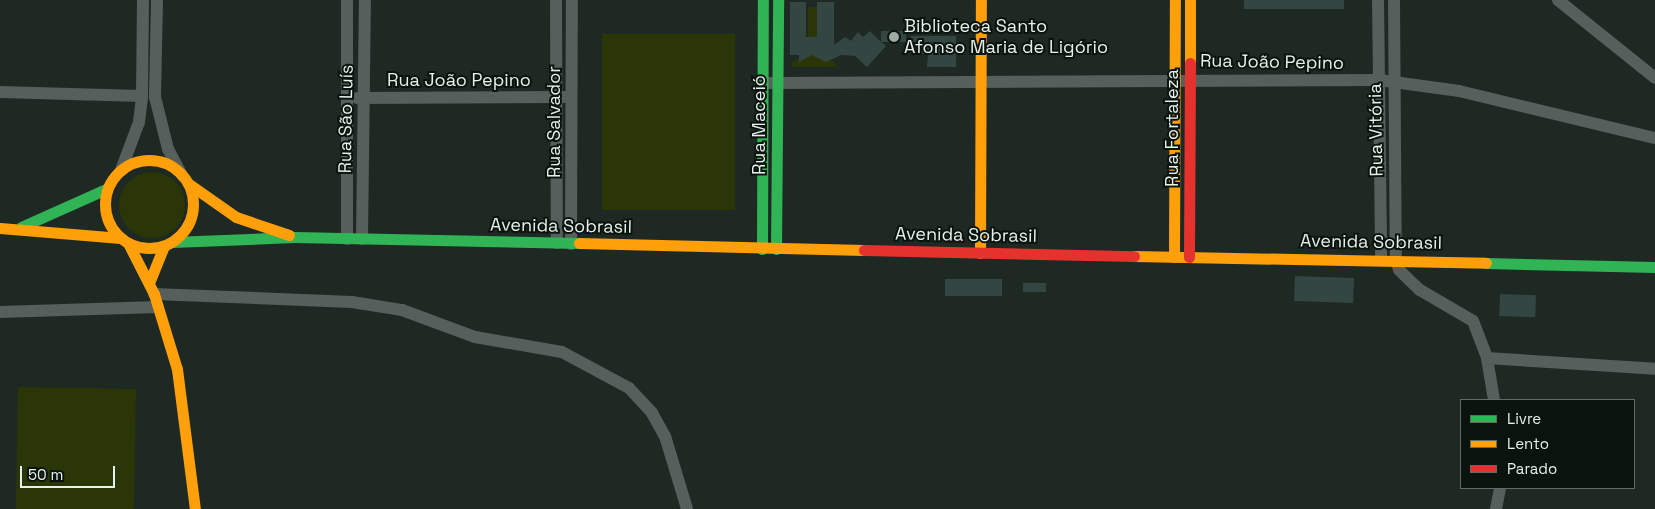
<!DOCTYPE html>
<meta charset="utf-8">
<style>
body{margin:0}
#map{position:relative;width:1655px;height:509px;overflow:hidden;background:#1e2924;font-family:"Space Grotesk",sans-serif}
div>[style]{position:absolute}
.green>*{inset:0;background:#2a3607;transform-origin:0 0}
.round{border-radius:50%}
.building>*{inset:0;background:#344642;transform-origin:0 0}
.street>*{height:12px;margin:-6px;padding:0 6px;transform-origin:6px;border-radius:6px;background:#565f5b}
.fast>*{height:11px;margin:-5.5px;padding:0 5.5px;transform-origin:5.5px;border-radius:5.5px;background:#30b455}
.slow>*{height:11px;margin:-5.5px;padding:0 5.5px;transform-origin:5.5px;border-radius:5.5px;background:#ff9f0a}
.slow>.ring{margin:-5.5px;padding:0;box-sizing:content-box;background:none;border:11px solid #ff9f0a;border-radius:50%}
.jam>*{height:11px;margin:-5.5px;padding:0 5.5px;transform-origin:5.5px;border-radius:5.5px;background:#e5322d}
.dots>*{width:14px;height:14px;translate:-50% -50%;box-sizing:border-box;border:2px solid #0b130f;border-radius:50%}
span{translate:-50% -50%;white-space:nowrap;text-align:center;line-height:1.15;-webkit-text-stroke:4px #0b130f;paint-order:stroke}
.poi-label{font-size:18px;color:#e5f1eb}
.left{translate:0 -50%;text-align:left}
.street-label{font-size:18px;color:#e5f1eb}
.legend{position:absolute;left:1460px;top:399px;width:175px;height:90px;box-sizing:border-box;background:#0b130f;border:1px solid #626c67;margin:0;padding:6px 9px;list-style:none;font-size:15px;color:#e5f1eb}
.legend li{display:flex;align-items:center;gap:10px;height:25px}
.legend b{width:25px;border:1px solid #626c67}
.scale{position:absolute;left:20px;top:466px;width:95px;height:22px;box-sizing:border-box;border:2px solid #e5f1eb;border-top:0;padding-left:6px;font-size:15px;line-height:18px;white-space:nowrap;color:#e5f1eb;-webkit-text-stroke:4px #0b130f;paint-order:stroke}
</style>
<div id="map">
<div class="green">
<div style="left:808px;top:7px;width:9px;height:30px"></div>
<div style="left:602px;top:34px;width:133px;height:176px"></div>
<div style="clip-path:polygon(812px 55px,834px 62px,838px 67px,792px 67px,792px 62px)"></div>
<div class="round" style="left:119px;top:172px;width:66px;height:66px"></div>
<div style="left:18px;top:387px;width:118px;height:122px;rotate:1deg"></div>
</div>
<div class="building">
<div style="left:1244px;top:0;width:100px;height:9px"></div>
<div style="clip-path:polygon(790px 2px,806px 2px,806px 37px,817px 37px,817px 2px,834px 2px,834px 45px,845px 37px,851px 41px,858px 32px,863px 37px,870px 31px,881px 42px,881px 31px,906px 31px,906px 42px,881px 42px,886px 46px,867px 67px,855px 56px,841px 55px,826px 62px,812px 55px,799px 62px,799px 55px,790px 55px)"></div>
<div style="clip-path:polygon(911px 36px,956px 36px,956px 67px,927px 67px,928px 54px,911px 54px)"></div>
<div style="left:1295px;top:276px;width:59px;height:25px;rotate:2deg"></div>
<div style="left:1002px;top:279px;width:17px;height:57px;rotate:90deg"></div>
<div style="left:1023px;top:283px;width:23px;height:9px"></div>
<div style="left:1500px;top:294px;width:36px;height:22px;rotate:2deg"></div>
</div>
<div class="street">
<div style="left:157px;top:0;width:97px;rotate:91.2deg"></div>
<div style="left:155px;top:97px;width:54px;rotate:76deg"></div>
<div style="left:168px;top:149px;width:30px;rotate:62deg"></div>
<div style="left:556px;top:0;width:243px;rotate:89.8deg"></div>
<div style="left:1378px;top:0;width:260px;rotate:89.3deg"></div>
<div style="left:1394px;top:0;width:260px;rotate:89.6deg"></div>
<div style="left:1396px;top:260px;width:10px;rotate:73deg"></div>
<div style="left:1399px;top:270px;width:29px;rotate:44deg"></div>
<div style="left:1420px;top:290px;width:61px;rotate:30.3deg"></div>
<div style="left:1473px;top:321px;width:40px;rotate:69deg"></div>
<div style="left:1487px;top:358px;width:43px;rotate:80.5deg"></div>
<div style="left:1558px;top:0;width:124px;rotate:38.8deg"></div>
<div style="left:769px;top:83px;width:610px;rotate:-0.28deg"></div>
<div style="left:1379px;top:80px;width:81px;rotate:7.8deg"></div>
<div style="left:1459px;top:91px;width:202px;rotate:13.5deg"></div>
<div style="left:0;top:92px;width:142px;rotate:1.6deg"></div>
<div style="left:357px;top:98px;width:207px;rotate:-0.3deg"></div>
<div style="left:121px;top:170px;width:51px;rotate:-69.4deg"></div>
<div style="left:139px;top:122px;width:26px;rotate:-83deg"></div>
<div style="left:142px;top:96px;width:96px;rotate:-89.4deg"></div>
<div style="left:347px;top:239px;width:239px;rotate:-90deg"></div>
<div style="left:362px;top:239px;width:239px;rotate:-89.3deg"></div>
<div style="left:571px;top:244px;width:244px;rotate:-89.8deg"></div>
<div style="left:154px;top:294px;width:198px;rotate:2.3deg"></div>
<div style="left:352px;top:302px;width:51px;rotate:9.1deg"></div>
<div style="left:402px;top:310px;width:78px;rotate:20.3deg"></div>
<div style="left:475px;top:337px;width:88px;rotate:9.8deg"></div>
<div style="left:562px;top:352px;width:76px;rotate:28.2deg"></div>
<div style="left:629px;top:388px;width:34px;rotate:47deg"></div>
<div style="left:652px;top:413px;width:26px;rotate:61deg"></div>
<div style="left:665px;top:436px;width:76px;rotate:73.2deg"></div>
<div style="left:0;top:312px;width:158px;rotate:-1.8deg"></div>
<div style="left:1487px;top:358px;width:168px;rotate:3.7deg"></div>
<div style="left:1496px;top:509px;width:21px;rotate:-79deg"></div>
</div>
<div class="fast">
<div style="left:21px;top:227px;width:95px;rotate:-24.1deg"></div>
<div style="left:172px;top:242px;width:122px;rotate:-2.3deg"></div>
<div style="left:294px;top:237px;width:285px;rotate:1.2deg"></div>
<div style="left:762px;top:249px;width:249px;rotate:-89.8deg"></div>
<div style="left:776px;top:249px;width:249px;rotate:-89.5deg"></div>
<div style="left:1486px;top:263px;width:169px;rotate:1.4deg"></div>
</div>
<div class="slow">
<div style="left:1190px;top:63px;width:63px;rotate:-90deg"></div>
<div class="ring" style="left:105px;top:160px;width:77px;height:77px"></div>
<div style="left:189px;top:184px;width:57px;rotate:35.1deg"></div>
<div style="left:236px;top:217px;width:56px;rotate:18.8deg"></div>
<div style="left:0;top:228px;width:121px;rotate:4.7deg"></div>
<div style="left:128px;top:243px;width:57px;rotate:63deg"></div>
<div style="left:154px;top:294px;width:78px;rotate:73deg"></div>
<div style="left:177px;top:369px;width:141px;rotate:82.7deg"></div>
<div style="left:579px;top:243px;width:285px;rotate:1.4deg"></div>
<div style="left:980px;top:253px;width:253px;rotate:-89.8deg"></div>
<div style="left:1134px;top:256px;width:352px;rotate:1.1deg"></div>
<div style="left:1174px;top:257px;width:257px;rotate:-89.8deg"></div>
<div style="left:149px;top:283px;width:40px;rotate:-68deg"></div>
</div>
<div class="jam">
<div style="left:864px;top:250px;width:270px;rotate:1.3deg"></div>
<div style="left:1189px;top:257px;width:194px;rotate:-89.7deg"></div>
</div>
<div class="dots">
<div style="left:894px;top:37px;background:#9faba5"></div>
</div>
<div class="poi-label">
<span class="left" style="left:904px;top:37px">Biblioteca Santo<br>Afonso Maria de Ligório</span>
</div>
<div class="street-label">
<span style="left:1272px;top:62px;rotate:1deg">Rua João Pepino</span>
<span style="left:459px;top:80px">Rua João Pepino</span>
<span style="left:346px;top:119px;rotate:-89deg">Rua São Luís</span>
<span style="left:554px;top:122px;rotate:-90deg">Rua Salvador</span>
<span style="left:759px;top:125px;rotate:-90deg">Rua Maceió</span>
<span style="left:1172px;top:128px;rotate:-90deg">Rua Fortaleza</span>
<span style="left:1376px;top:130px;rotate:-91deg">Rua Vitória</span>
<span style="left:561px;top:226px;rotate:1deg">Avenida Sobrasil</span>
<span style="left:966px;top:235px;rotate:1deg">Avenida Sobrasil</span>
<span style="left:1371px;top:242px;rotate:1deg">Avenida Sobrasil</span>
</div>
<ul class="legend">
<li><b style="height:6px;background:#30b455"></b>Livre</li>
<li><b style="height:6px;background:#ff9f0a"></b>Lento</li>
<li><b style="height:6px;background:#e5322d"></b>Parado</li>
</ul>
<div class="scale">50 m</div>
</div>
